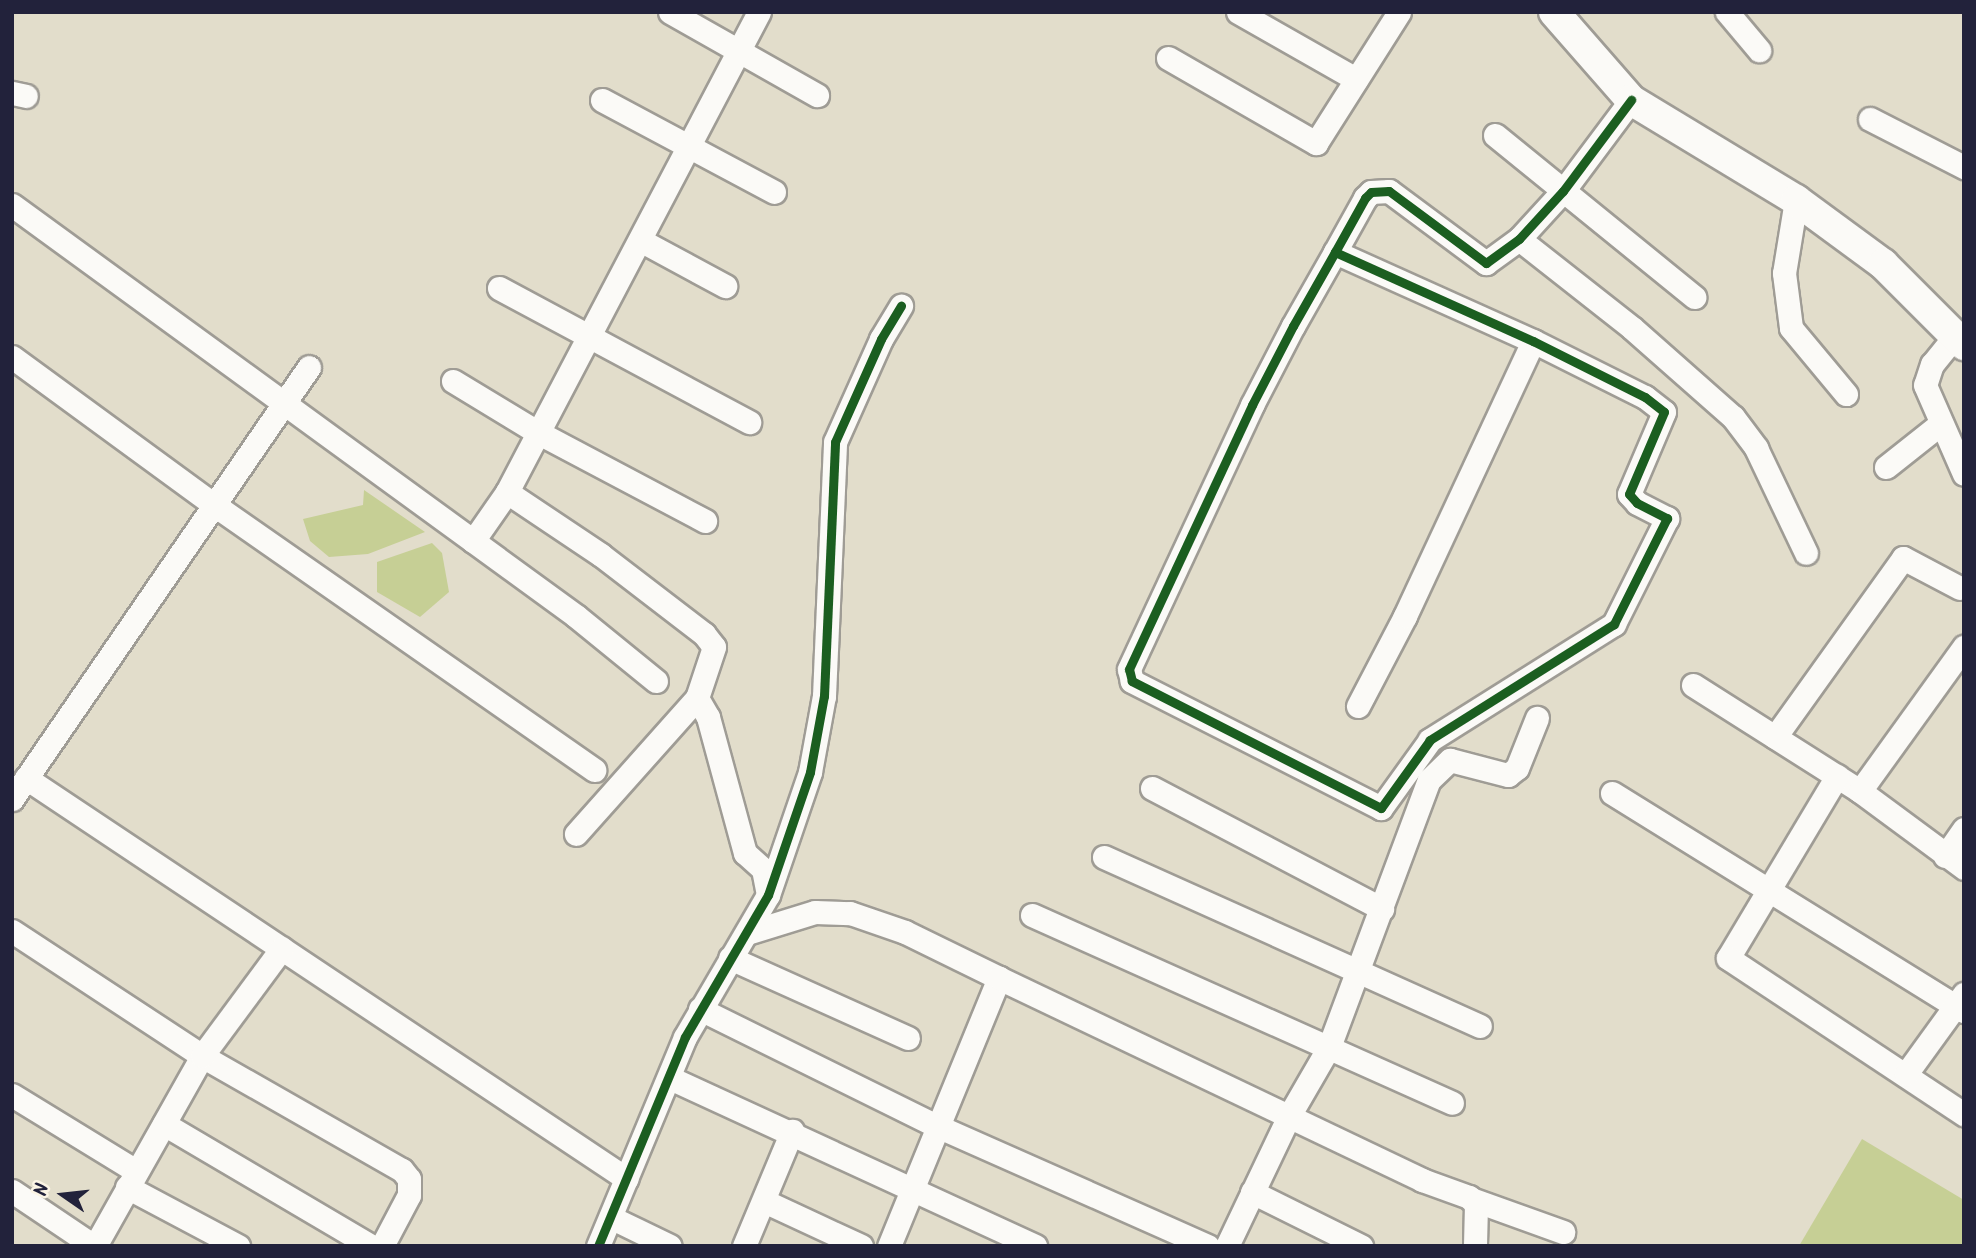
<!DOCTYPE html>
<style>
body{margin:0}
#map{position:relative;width:1976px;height:1258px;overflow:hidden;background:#e2ddcb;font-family:Kalam,sans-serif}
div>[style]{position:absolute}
.green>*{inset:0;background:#c6cf95}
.roads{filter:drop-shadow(2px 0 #9f9c95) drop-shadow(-2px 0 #9f9c95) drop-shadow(0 2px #9f9c95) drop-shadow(0 -2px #9f9c95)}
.minor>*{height:23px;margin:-11.5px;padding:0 11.5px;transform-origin:11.5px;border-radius:11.5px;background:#fbfaf7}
.tertiary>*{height:30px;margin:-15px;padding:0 15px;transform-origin:15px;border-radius:15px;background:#fbfaf7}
.cycleway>*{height:9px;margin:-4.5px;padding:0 4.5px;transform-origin:4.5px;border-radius:4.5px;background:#1b5e20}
span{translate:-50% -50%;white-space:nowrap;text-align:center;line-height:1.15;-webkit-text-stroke:5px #fcf5e5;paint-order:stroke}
.frame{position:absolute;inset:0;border:14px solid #22223b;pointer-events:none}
.north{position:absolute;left:28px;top:1160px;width:70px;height:70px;-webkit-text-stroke:5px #fcf5e5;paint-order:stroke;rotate:284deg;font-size:19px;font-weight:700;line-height:28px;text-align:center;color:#22223b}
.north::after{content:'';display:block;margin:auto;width:24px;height:32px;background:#22223b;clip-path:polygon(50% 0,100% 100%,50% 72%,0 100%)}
</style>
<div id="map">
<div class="green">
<div style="clip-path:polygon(364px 490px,425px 532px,368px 554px,329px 557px,310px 541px,303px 519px,363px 505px)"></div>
<div style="clip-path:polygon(432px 543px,442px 553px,449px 592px,420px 617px,377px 592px,377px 562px)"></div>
<div style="clip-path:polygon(1862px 1139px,1964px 1200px,1964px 1246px,1799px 1246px)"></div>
</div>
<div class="roads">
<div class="minor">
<div style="left:670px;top:12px;width:169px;rotate:29.5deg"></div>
<div style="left:1238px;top:12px;width:136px;rotate:29.6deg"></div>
<div style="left:1727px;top:12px;width:50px;rotate:49.9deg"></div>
<div style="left:1168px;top:58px;width:171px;rotate:29.9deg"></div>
<div style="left:1316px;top:143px;width:155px;rotate:-57.6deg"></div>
<div style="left:12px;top:93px;width:14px;rotate:12deg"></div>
<div style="left:602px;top:100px;width:195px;rotate:28.1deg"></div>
<div style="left:1870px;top:119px;width:106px;rotate:27.1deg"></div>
<div style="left:1495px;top:135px;width:257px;rotate:39.1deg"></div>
<div style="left:1796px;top:200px;width:74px;rotate:99.3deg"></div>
<div style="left:1784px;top:273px;width:55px;rotate:82.7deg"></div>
<div style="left:1791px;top:328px;width:86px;rotate:50.2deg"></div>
<div style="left:12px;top:205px;width:698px;rotate:36.08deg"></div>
<div style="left:576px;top:616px;width:103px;rotate:39.1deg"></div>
<div style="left:1519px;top:239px;width:144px;rotate:38.2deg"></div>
<div style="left:1632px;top:328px;width:135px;rotate:41.4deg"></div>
<div style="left:1733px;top:417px;width:39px;rotate:53deg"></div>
<div style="left:1756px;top:448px;width:116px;rotate:64.5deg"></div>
<div style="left:640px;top:240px;width:97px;rotate:28.4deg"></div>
<div style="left:1335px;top:252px;width:217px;rotate:24.2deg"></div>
<div style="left:1533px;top:341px;width:125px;rotate:26.6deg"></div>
<div style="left:1645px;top:397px;width:24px;rotate:38deg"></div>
<div style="left:1664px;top:412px;width:89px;rotate:113.1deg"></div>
<div style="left:1629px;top:494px;width:12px;rotate:48deg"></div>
<div style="left:1637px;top:503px;width:34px;rotate:27deg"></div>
<div style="left:1667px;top:518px;width:119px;rotate:116.6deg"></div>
<div style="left:1614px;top:624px;width:218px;rotate:147.8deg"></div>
<div style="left:1430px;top:740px;width:84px;rotate:125.8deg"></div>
<div style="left:1381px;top:808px;width:280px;rotate:-153deg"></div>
<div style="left:1132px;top:681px;width:12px;rotate:-104deg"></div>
<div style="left:1129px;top:669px;width:291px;rotate:-65deg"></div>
<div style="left:1252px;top:405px;width:89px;rotate:-62.6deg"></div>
<div style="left:1293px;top:326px;width:85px;rotate:-60.4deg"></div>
<div style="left:1335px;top:252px;width:62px;rotate:-60.9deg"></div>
<div style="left:1365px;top:198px;width:8px;rotate:-45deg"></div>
<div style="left:1371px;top:192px;width:18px;rotate:-3deg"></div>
<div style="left:1389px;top:191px;width:121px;rotate:36.6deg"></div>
<div style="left:1486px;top:263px;width:41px;rotate:-36deg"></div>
<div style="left:1519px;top:239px;width:65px;rotate:-47.5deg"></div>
<div style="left:1563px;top:191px;width:114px;rotate:-53.2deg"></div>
<div style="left:499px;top:288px;width:284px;rotate:28.2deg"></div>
<div style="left:1955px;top:336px;width:36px;rotate:129deg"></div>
<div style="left:1932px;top:364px;width:22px;rotate:108deg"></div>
<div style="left:1925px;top:385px;width:97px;rotate:66.3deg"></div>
<div style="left:12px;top:357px;width:249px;rotate:36.2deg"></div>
<div style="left:213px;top:504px;width:465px;rotate:34.9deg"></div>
<div style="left:453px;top:381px;width:100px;rotate:31.2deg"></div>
<div style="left:539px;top:433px;width:188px;rotate:27.9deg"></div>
<div style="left:1886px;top:467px;width:68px;rotate:-38.4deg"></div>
<div style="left:507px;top:492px;width:113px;rotate:33.8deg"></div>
<div style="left:601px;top:555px;width:130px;rotate:37.5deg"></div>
<div style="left:704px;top:634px;width:16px;rotate:52deg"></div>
<div style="left:714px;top:647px;width:54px;rotate:108.4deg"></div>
<div style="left:697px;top:698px;width:182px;rotate:131.7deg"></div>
<div style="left:473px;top:541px;width:60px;rotate:-55.2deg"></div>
<div style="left:507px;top:492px;width:542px;rotate:-62.3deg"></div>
<div style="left:1693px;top:685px;width:198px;rotate:32.4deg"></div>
<div style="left:1860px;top:791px;width:129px;rotate:36.5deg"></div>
<div style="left:697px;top:698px;width:22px;rotate:60deg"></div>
<div style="left:708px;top:717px;width:141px;rotate:74.8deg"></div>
<div style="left:745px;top:853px;width:24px;rotate:42deg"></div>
<div style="left:763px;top:869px;width:26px;rotate:79deg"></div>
<div style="left:1358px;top:706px;width:102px;rotate:-62.4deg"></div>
<div style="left:1405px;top:616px;width:303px;rotate:-65deg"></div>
<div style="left:1775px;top:737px;width:220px;rotate:-54.4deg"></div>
<div style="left:1903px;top:558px;width:64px;rotate:27.8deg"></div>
<div style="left:1837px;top:776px;width:212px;rotate:120.9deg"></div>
<div style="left:1728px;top:958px;width:283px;rotate:33.5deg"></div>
<div style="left:26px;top:778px;width:722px;rotate:33.71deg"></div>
<div style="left:1152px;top:788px;width:260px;rotate:27.7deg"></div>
<div style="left:1860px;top:791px;width:178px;rotate:-54.2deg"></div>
<div style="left:1612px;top:793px;width:414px;rotate:31.8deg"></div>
<div style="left:12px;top:799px;width:524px;rotate:-55.49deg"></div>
<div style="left:1945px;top:856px;width:33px;rotate:-55deg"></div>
<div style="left:1104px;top:857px;width:412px;rotate:24.2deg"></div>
<div style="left:1032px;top:915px;width:460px;rotate:24.1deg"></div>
<div style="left:12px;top:931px;width:227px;rotate:33.3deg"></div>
<div style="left:202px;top:1056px;width:230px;rotate:29.7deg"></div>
<div style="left:402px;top:1170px;width:11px;rotate:52deg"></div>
<div style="left:409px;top:1179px;width:16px;rotate:90deg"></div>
<div style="left:409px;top:1195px;width:58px;rotate:117.9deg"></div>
<div style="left:747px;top:933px;width:71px;rotate:-17.2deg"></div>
<div style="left:815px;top:912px;width:35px;rotate:2deg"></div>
<div style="left:850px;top:913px;width:58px;rotate:19.1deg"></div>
<div style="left:905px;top:932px;width:105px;rotate:26.1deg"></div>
<div style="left:730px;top:958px;width:195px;rotate:24.2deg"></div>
<div style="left:700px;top:1009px;width:264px;rotate:26.3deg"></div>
<div style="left:937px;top:1126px;width:296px;rotate:23.9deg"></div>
<div style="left:1906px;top:1074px;width:99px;rotate:-54.1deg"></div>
<div style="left:670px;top:1078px;width:402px;rotate:24.7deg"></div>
<div style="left:12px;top:1095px;width:145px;rotate:31.5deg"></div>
<div style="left:164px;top:1124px;width:240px;rotate:30.5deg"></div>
<div style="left:127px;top:1187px;width:126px;rotate:28deg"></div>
<div style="left:12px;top:1191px;width:99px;rotate:33.9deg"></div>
<div style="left:1252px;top:1192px;width:122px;rotate:26.4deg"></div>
<div style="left:1474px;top:1200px;width:95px;rotate:19.8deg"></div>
<div style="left:764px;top:1201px;width:107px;rotate:24.9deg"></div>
<div style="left:612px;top:1218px;width:64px;rotate:25.8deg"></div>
<div style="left:95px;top:1246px;width:218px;rotate:-60.6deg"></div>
<div style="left:202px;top:1056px;width:134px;rotate:-53.5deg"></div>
<div style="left:598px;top:1246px;width:226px;rotate:-67.4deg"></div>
<div style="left:685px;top:1037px;width:164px;rotate:-59.7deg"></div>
<div style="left:768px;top:895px;width:130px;rotate:-71.1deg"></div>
<div style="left:810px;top:772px;width:77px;rotate:-79.6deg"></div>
<div style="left:824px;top:696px;width:254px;rotate:-87.5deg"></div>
<div style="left:835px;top:442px;width:113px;rotate:-65.9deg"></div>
<div style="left:881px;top:339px;width:39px;rotate:-59deg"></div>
<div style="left:744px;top:1246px;width:125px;rotate:-67.3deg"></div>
<div style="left:889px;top:1246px;width:290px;rotate:-67.7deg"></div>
<div style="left:999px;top:978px;width:469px;rotate:25.5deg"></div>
<div style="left:1422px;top:1180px;width:50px;rotate:19.9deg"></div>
<div style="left:1469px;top:1197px;width:10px;rotate:45deg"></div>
<div style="left:1476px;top:1204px;width:42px;rotate:91.4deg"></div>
<div style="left:1227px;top:1246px;width:144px;rotate:-64.5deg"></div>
<div style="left:1289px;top:1116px;width:80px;rotate:-59.9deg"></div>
<div style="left:1329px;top:1047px;width:285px;rotate:-69.5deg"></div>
<div style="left:1429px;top:780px;width:29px;rotate:-44deg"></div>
<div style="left:1450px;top:760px;width:60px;rotate:14.5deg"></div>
<div style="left:1508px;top:775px;width:11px;rotate:-38deg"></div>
<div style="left:1517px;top:768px;width:54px;rotate:-68.2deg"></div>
</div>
<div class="tertiary">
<div style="left:1554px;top:12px;width:117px;rotate:48.8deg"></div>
<div style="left:1631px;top:100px;width:193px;rotate:31.2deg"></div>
<div style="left:1796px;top:200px;width:108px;rotate:36.3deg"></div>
<div style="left:1883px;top:264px;width:115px;rotate:45deg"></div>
</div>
</div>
<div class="cycleway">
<div style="left:1335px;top:252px;width:217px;rotate:24.2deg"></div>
<div style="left:1533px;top:341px;width:125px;rotate:26.6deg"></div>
<div style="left:1645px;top:397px;width:24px;rotate:38deg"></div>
<div style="left:1664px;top:412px;width:89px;rotate:113.1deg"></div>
<div style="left:1629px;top:494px;width:12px;rotate:48deg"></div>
<div style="left:1637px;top:503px;width:34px;rotate:27deg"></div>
<div style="left:1667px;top:518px;width:119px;rotate:116.6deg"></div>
<div style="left:1614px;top:624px;width:218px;rotate:147.8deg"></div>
<div style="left:1430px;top:740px;width:84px;rotate:125.8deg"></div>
<div style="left:1381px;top:808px;width:280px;rotate:-153deg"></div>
<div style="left:1132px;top:681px;width:12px;rotate:-104deg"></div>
<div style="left:1129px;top:669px;width:291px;rotate:-65deg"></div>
<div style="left:1252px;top:405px;width:89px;rotate:-62.6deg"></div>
<div style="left:1293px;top:326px;width:85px;rotate:-60.4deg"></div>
<div style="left:1335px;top:252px;width:62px;rotate:-60.9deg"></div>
<div style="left:1365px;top:198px;width:8px;rotate:-45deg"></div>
<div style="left:1371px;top:192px;width:18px;rotate:-3deg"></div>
<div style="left:1389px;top:191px;width:121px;rotate:36.6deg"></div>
<div style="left:1486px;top:263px;width:41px;rotate:-36deg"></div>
<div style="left:1519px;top:239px;width:65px;rotate:-47.5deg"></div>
<div style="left:1563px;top:191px;width:114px;rotate:-53.2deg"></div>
<div style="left:598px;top:1246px;width:226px;rotate:-67.4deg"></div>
<div style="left:685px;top:1037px;width:164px;rotate:-59.7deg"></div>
<div style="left:768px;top:895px;width:130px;rotate:-71.1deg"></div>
<div style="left:810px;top:772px;width:77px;rotate:-79.6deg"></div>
<div style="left:824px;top:696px;width:254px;rotate:-87.5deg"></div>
<div style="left:835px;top:442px;width:113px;rotate:-65.9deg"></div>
<div style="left:881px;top:339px;width:39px;rotate:-59deg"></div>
</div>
<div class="frame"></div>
<div class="north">N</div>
</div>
